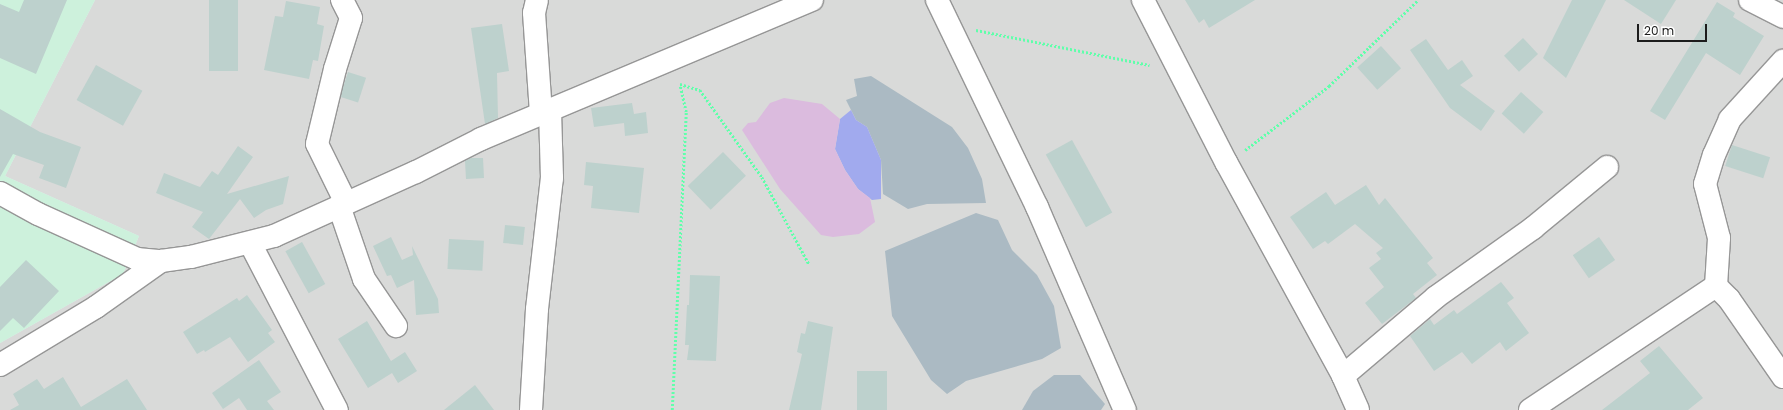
<!DOCTYPE html>
<style>
body{margin:0}
#map{position:relative;width:1783px;height:410px;overflow:hidden;background:#e0eeee;font-family:Poppins,sans-serif}
div>[style]{position:absolute}
.residential>*{inset:0;background:#d9dad9}
.commercial>*{inset:0;background:#cdf1dc}
.construction>*{inset:0;background:#abbac3}
.grass>*{inset:0;background:#a1aaee}
.wetland>*{inset:0;background:#dbbbde}
.building>*{inset:0;background:#bdd1cd;transform-origin:0 0}
.path>*{height:2.5px;margin-top:-1.25px;transform-origin:0;background:repeating-linear-gradient(90deg,#60ffab 0 2px,transparent 0 4px)}
.roads{filter:drop-shadow(1px 0 #969696) drop-shadow(-1px 0 #969696) drop-shadow(0 1px #969696) drop-shadow(0 -1px #969696)}
.minor>*{height:22px;margin:-11px;padding:0 11px;transform-origin:11px;border-radius:11px;background:#fff}
span{translate:-50% -50%;white-space:nowrap;text-align:center;line-height:1.15;-webkit-text-stroke:3px #fff;paint-order:stroke}
.scale{position:absolute;left:1637px;top:24px;width:70px;height:18px;box-sizing:border-box;border:2px solid #1c1c1c;border-top:0;padding-left:5px;font-size:12px;line-height:14px;white-space:nowrap;color:#1c1c1c;-webkit-text-stroke:3px #fff;paint-order:stroke}
</style>
<div id="map">
<div class="residential">
<div style="clip-path:polygon(95px 0,1783px 0,1783px 410px,0 410px,0 343px,123px 274px,139px 236px,5px 176px)"></div>
</div>
<div class="commercial">
<div style="clip-path:polygon(0 0,95px 0,5px 176px,139px 236px,123px 274px,0 343px)"></div>
</div>
<div class="construction">
<div style="clip-path:polygon(871px 76px,952px 127px,968px 148px,982px 179px,986px 203px,927px 204px,908px 209px,883px 194px,881px 160px,867px 127px,856px 120px,846px 100px,857px 96px,854px 79px)"></div>
<div style="clip-path:polygon(976px 213px,998px 220px,1012px 250px,1037px 275px,1054px 306px,1061px 348px,1042px 359px,966px 381px,947px 394px,931px 380px,892px 316px,885px 251px)"></div>
<div style="clip-path:polygon(1054px 375px,1080px 375px,1105px 404px,1101px 410px,1022px 410px,1033px 391px)"></div>
</div>
<div class="grass">
<div style="clip-path:polygon(851px 110px,856px 120px,867px 127px,881px 160px,881px 199px,872px 200px,858px 189px,845px 170px,835px 149px,840px 119px)"></div>
</div>
<div class="wetland">
<div style="clip-path:polygon(784px 98px,822px 104px,840px 119px,835px 149px,845px 170px,858px 189px,870px 198px,875px 222px,859px 234px,833px 237px,821px 235px,780px 189px,742px 130px,748px 123px,756px 122px,770px 103px)"></div>
</div>
<div class="building">
<div style="clip-path:polygon(24px 0,67px 0,36px 74px,0 58px,0 4px,19px 12px)"></div>
<div style="left:209px;top:0;width:29px;height:71px"></div>
<div style="clip-path:polygon(1185px 0,1255px 0,1209px 28px,1204px 19px,1199px 23px)"></div>
<div style="clip-path:polygon(1572px 0,1606px 0,1566px 78px,1543px 58px)"></div>
<div style="clip-path:polygon(1624px 0,1676px 0,1661px 24px)"></div>
<div style="clip-path:polygon(286px 1px,320px 7px,317px 24px,324px 26px,318px 61px,313px 60px,309px 79px,264px 70px,275px 16px,283px 17px)"></div>
<div style="clip-path:polygon(1717px 2px,1735px 13px,1733px 17px,1764px 36px,1740px 75px,1706px 53px,1665px 120px,1650px 111px)"></div>
<div style="clip-path:polygon(502px 24px,509px 71px,497px 73px,498px 118px,485px 124px,471px 28px)"></div>
<div style="left:1523px;top:38px;width:22px;height:26px;rotate:47deg"></div>
<div style="clip-path:polygon(1426px 39px,1448px 70px,1462px 60px,1473px 76px,1460px 85px,1495px 111px,1481px 131px,1450px 108px,1410px 50px)"></div>
<div style="left:1381px;top:46px;width:30px;height:32px;rotate:48deg"></div>
<div style="left:96px;top:65px;width:53px;height:40px;rotate:29deg"></div>
<div style="left:348px;top:72px;width:19px;height:26px;rotate:18deg"></div>
<div style="left:1521px;top:92px;width:30px;height:29px;rotate:42deg"></div>
<div style="clip-path:polygon(632px 103px,634px 114px,646px 112px,648px 133px,625px 136px,624px 123px,594px 127px,591px 108px)"></div>
<div style="clip-path:polygon(0 109px,40px 132px,81px 147px,66px 188px,39px 178px,44px 165px,13px 154px,0 177px)"></div>
<div style="left:1072px;top:140px;width:83px;height:30px;rotate:61deg"></div>
<div style="left:1732px;top:145px;width:40px;height:22px;rotate:18deg"></div>
<div style="clip-path:polygon(238px 146px,253px 157px,227px 194px,289px 176px,283px 204px,266px 210px,254px 218px,240px 199px,209px 239px,192px 227px,203px 212px,156px 193px,164px 173px,200px 187px,212px 171px,218px 175px)"></div>
<div style="left:723px;top:152px;width:33px;height:49px;rotate:46deg"></div>
<div style="clip-path:polygon(471px 158px,483px 158px,484px 178px,466px 179px,465px 161px)"></div>
<div style="clip-path:polygon(586px 162px,644px 168px,639px 213px,591px 208px,593px 186px,584px 185px)"></div>
<div style="clip-path:polygon(1366px 185px,1379px 205px,1385px 198px,1433px 258px,1427px 263px,1437px 275px,1413px 294px,1416px 298px,1382px 324px,1365px 303px,1384px 287px,1369px 268px,1381px 259px,1376px 253px,1383px 248px,1355px 224px,1328px 244px,1325px 241px,1313px 249px,1290px 217px,1326px 192px,1335px 205px)"></div>
<div style="left:505px;top:225px;width:20px;height:18px;rotate:6deg"></div>
<div style="clip-path:polygon(391px 237px,402px 260px,413px 255px,412px 246px,438px 299px,439px 313px,416px 315px,414px 280px,397px 288px,391px 275px,387px 276px,373px 246px)"></div>
<div style="left:1599px;top:237px;width:28px;height:32px;rotate:55deg"></div>
<div style="left:449px;top:239px;width:35px;height:30px;rotate:3deg"></div>
<div style="left:302px;top:242px;width:48px;height:19px;rotate:61deg"></div>
<div style="clip-path:polygon(26px 260px,59px 291px,24px 328px,13px 318px,0 331px,0 287px)"></div>
<div style="clip-path:polygon(690px 275px,720px 276px,716px 361px,687px 360px,689px 345px,685px 345px,687px 305px,689px 305px)"></div>
<div style="clip-path:polygon(1501px 282px,1514px 298px,1507px 303px,1529px 333px,1506px 351px,1500px 342px,1472px 364px,1462px 352px,1434px 371px,1410px 336px,1430px 319px,1434px 325px,1454px 310px,1457px 314px)"></div>
<div style="clip-path:polygon(247px 295px,272px 330px,268px 333px,275px 342px,248px 362px,230px 337px,205px 352px,204px 350px,197px 354px,183px 332px,237px 298px,239px 301px)"></div>
<div style="clip-path:polygon(367px 321px,391px 361px,405px 352px,417px 371px,398px 383px,392px 373px,368px 388px,338px 339px)"></div>
<div style="clip-path:polygon(808px 321px,833px 327px,821px 410px,789px 410px,802px 354px,797px 352px,801px 333px,805px 334px)"></div>
<div style="clip-path:polygon(1659px 346px,1703px 398px,1688px 410px,1602px 410px,1650px 373px,1640px 361px)"></div>
<div style="clip-path:polygon(259px 360px,281px 392px,267px 401px,274px 410px,247px 410px,239px 398px,223px 409px,212px 393px)"></div>
<div style="left:857px;top:371px;width:30px;height:39px"></div>
<div style="clip-path:polygon(63px 377px,81px 407px,127px 379px,147px 410px,10px 410px,19px 405px,13px 394px,37px 379px,44px 389px)"></div>
<div style="clip-path:polygon(475px 385px,494px 410px,444px 410px)"></div>
</div>
<div class="path">
<div style="left:976px;top:30px;width:177px;rotate:11.4deg"></div>
<div style="left:680px;top:84px;width:21px;rotate:17deg"></div>
<div style="left:700px;top:90px;width:107px;rotate:54.5deg"></div>
<div style="left:762px;top:177px;width:99px;rotate:61.6deg"></div>
<div style="left:1245px;top:150px;width:106px;rotate:-37.3deg"></div>
<div style="left:1329px;top:86px;width:124px;rotate:-44deg"></div>
<div style="left:672px;top:410px;width:298px;rotate:-87.3deg"></div>
<div style="left:686px;top:112px;width:28px;rotate:-103deg"></div>
</div>
<div class="roads">
<div class="minor">
<div style="left:342px;top:0;width:20px;rotate:63deg"></div>
<div style="left:351px;top:18px;width:53px;rotate:107.4deg"></div>
<div style="left:335px;top:69px;width:77px;rotate:103.5deg"></div>
<div style="left:317px;top:144px;width:66px;rotate:63.8deg"></div>
<div style="left:537px;top:0;width:13px;rotate:103deg"></div>
<div style="left:534px;top:13px;width:101px;rotate:86deg"></div>
<div style="left:937px;top:0;width:230px;rotate:64.2deg"></div>
<div style="left:1037px;top:207px;width:221px;rotate:66.6deg"></div>
<div style="left:1143px;top:0;width:182px;rotate:62.9deg"></div>
<div style="left:1226px;top:162px;width:244px;rotate:61.3deg"></div>
<div style="left:1343px;top:376px;width:37px;rotate:66deg"></div>
<div style="left:1750px;top:0;width:37px;rotate:27deg"></div>
<div style="left:0;top:193px;width:43px;rotate:28.9deg"></div>
<div style="left:38px;top:214px;width:109px;rotate:24.4deg"></div>
<div style="left:137px;top:259px;width:24px;rotate:5deg"></div>
<div style="left:161px;top:261px;width:30px;rotate:-8deg"></div>
<div style="left:191px;top:257px;width:86px;rotate:-14.2deg"></div>
<div style="left:274px;top:236px;width:156px;rotate:-24.3deg"></div>
<div style="left:416px;top:172px;width:73px;rotate:-26.9deg"></div>
<div style="left:481px;top:139px;width:359px;rotate:-22.8deg"></div>
<div style="left:339px;top:206px;width:77px;rotate:71.1deg"></div>
<div style="left:364px;top:279px;width:57px;rotate:55.8deg"></div>
<div style="left:250px;top:243px;width:188px;rotate:62.5deg"></div>
<div style="left:1716px;top:286px;width:18px;rotate:45deg"></div>
<div style="left:1729px;top:299px;width:95px;rotate:55.3deg"></div>
<div style="left:0;top:365px;width:112px;rotate:-31.1deg"></div>
<div style="left:96px;top:307px;width:80px;rotate:-35.3deg"></div>
<div style="left:1343px;top:376px;width:122px;rotate:-40.3deg"></div>
<div style="left:1436px;top:297px;width:119px;rotate:-35.4deg"></div>
<div style="left:1533px;top:228px;width:96px;rotate:-39.5deg"></div>
<div style="left:531px;top:410px;width:101px;rotate:-86.6deg"></div>
<div style="left:537px;top:309px;width:132px;rotate:-83.5deg"></div>
<div style="left:552px;top:178px;width:68px;rotate:-91.7deg"></div>
<div style="left:1530px;top:410px;width:224px;rotate:-33.7deg"></div>
<div style="left:1716px;top:286px;width:48px;rotate:-86.4deg"></div>
<div style="left:1719px;top:238px;width:56px;rotate:-104.5deg"></div>
<div style="left:1705px;top:184px;width:30px;rotate:-73deg"></div>
<div style="left:1714px;top:155px;width:39px;rotate:-66deg"></div>
<div style="left:1730px;top:119px;width:79px;rotate:-47.6deg"></div>
</div>
</div>
<div class="scale">20 m</div>
</div>
